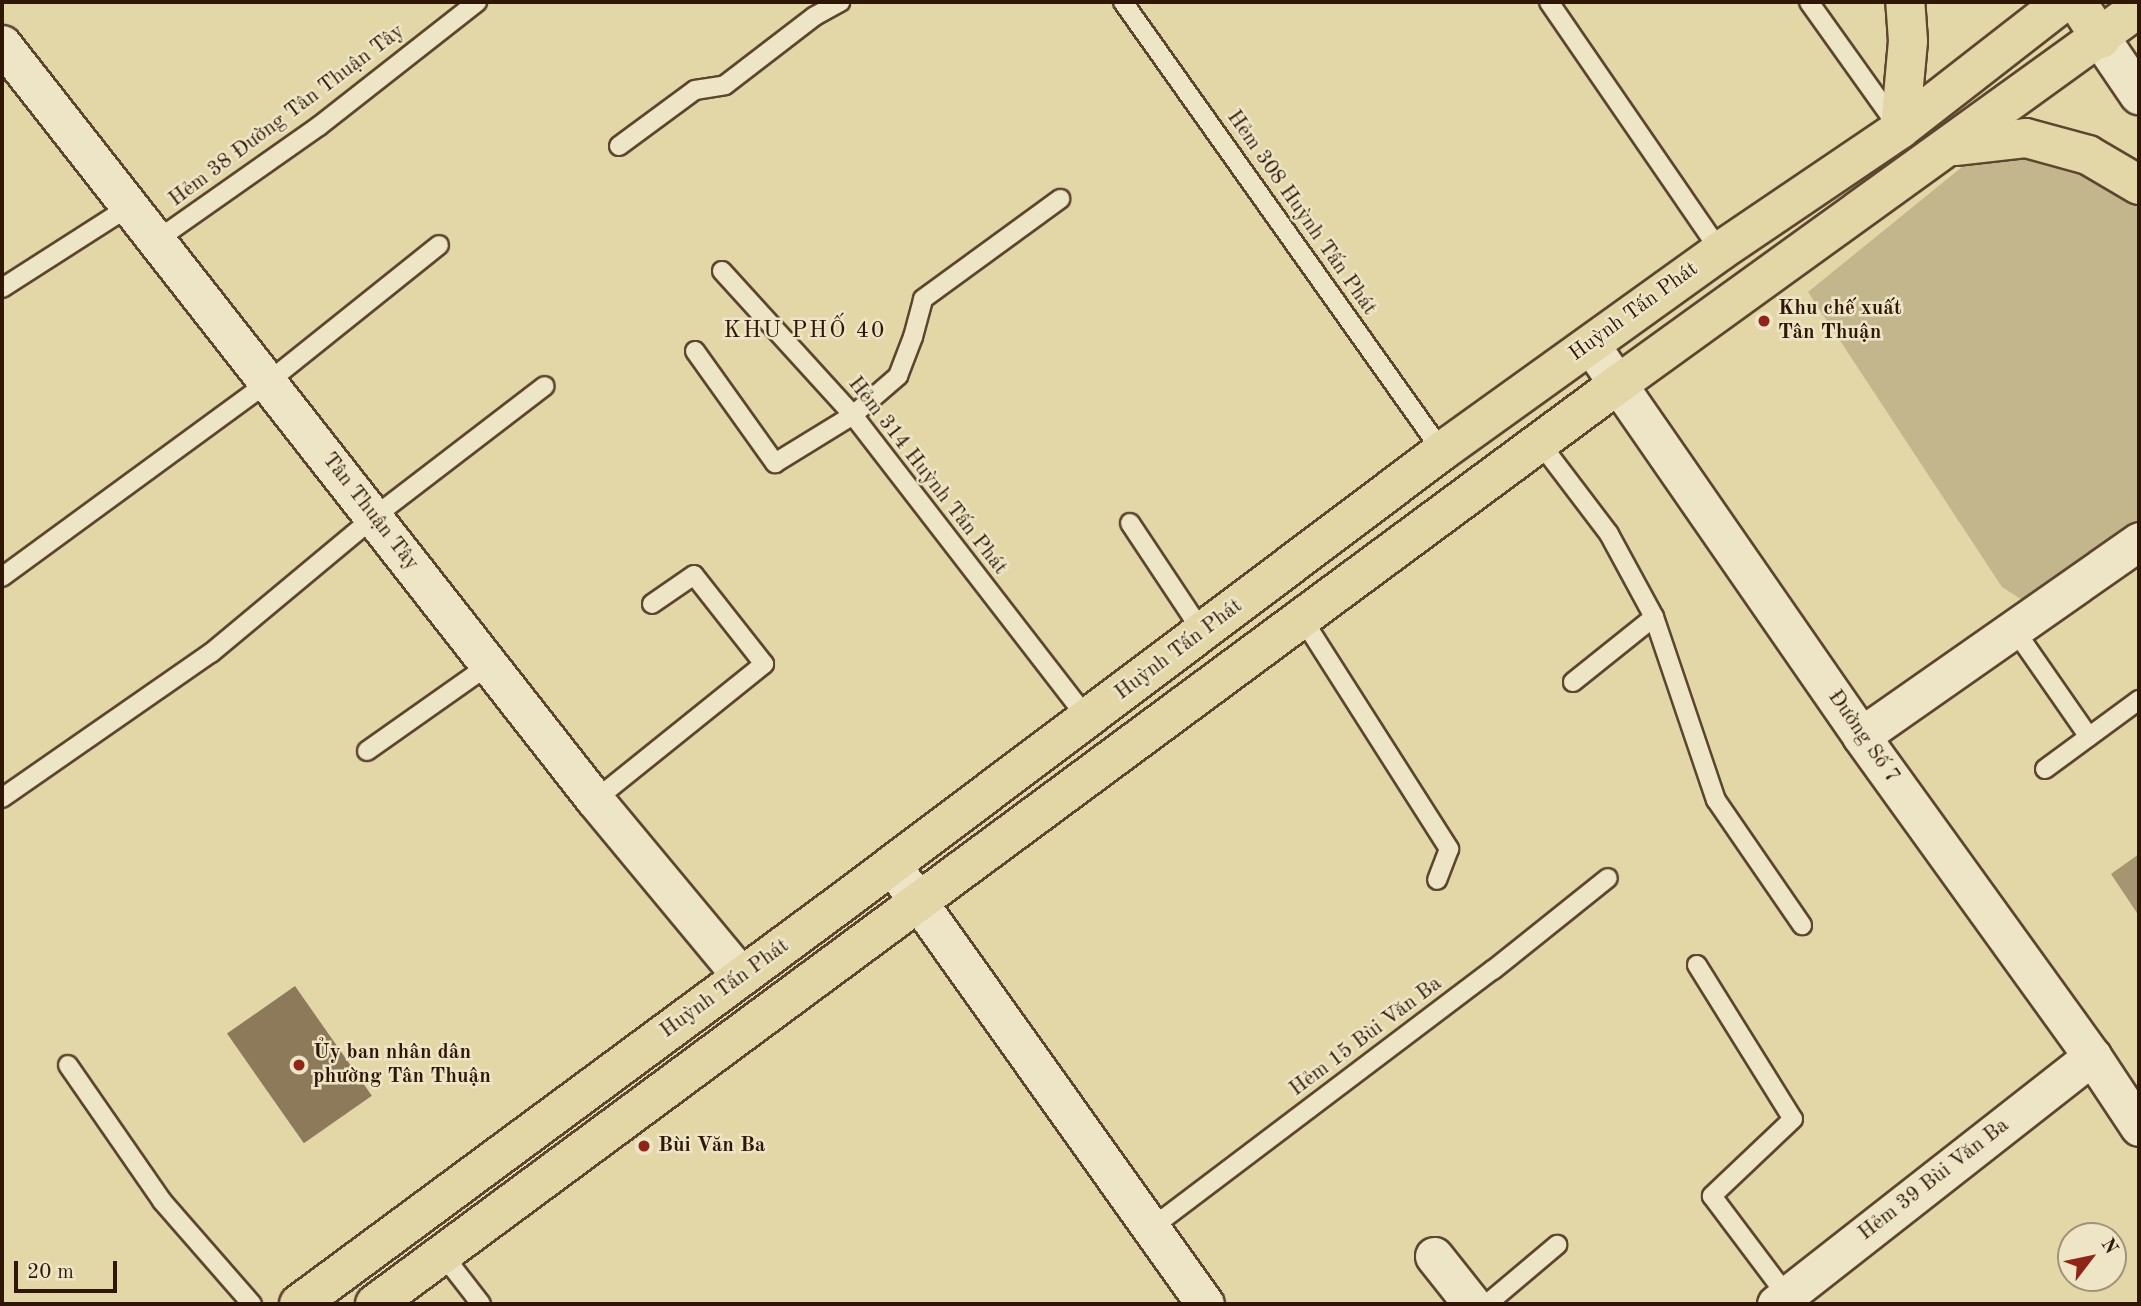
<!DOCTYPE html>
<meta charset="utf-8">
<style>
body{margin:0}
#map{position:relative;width:2141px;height:1306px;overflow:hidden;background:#e3d7a8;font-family:"Old Standard TT",serif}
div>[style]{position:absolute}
.green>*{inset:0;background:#c4b68c}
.water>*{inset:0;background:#a69571}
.building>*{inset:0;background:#8d7a5a;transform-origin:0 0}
.roads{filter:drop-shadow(2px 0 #5c462e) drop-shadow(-2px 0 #5c462e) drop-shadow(0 2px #5c462e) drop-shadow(0 -2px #5c462e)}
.lane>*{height:18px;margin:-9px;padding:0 9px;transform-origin:9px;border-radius:9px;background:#ede5c6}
.street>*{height:37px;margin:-18.5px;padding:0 18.5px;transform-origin:18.5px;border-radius:18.5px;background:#ede5c6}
.secondary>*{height:38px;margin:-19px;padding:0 19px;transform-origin:19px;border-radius:19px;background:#ede5c6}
.primary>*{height:38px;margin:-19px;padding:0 19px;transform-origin:19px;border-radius:19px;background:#e3d7a8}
.highway>*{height:38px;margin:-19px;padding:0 19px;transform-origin:19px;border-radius:19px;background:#e3d7a8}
.dots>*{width:19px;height:19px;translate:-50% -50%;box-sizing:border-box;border:4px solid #ede5c6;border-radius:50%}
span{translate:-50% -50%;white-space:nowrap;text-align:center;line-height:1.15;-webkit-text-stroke:5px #ede5c6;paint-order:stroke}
.street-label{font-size:21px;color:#2f1606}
.poi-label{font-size:21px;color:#2f1606;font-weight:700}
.left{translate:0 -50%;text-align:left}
.neighbourhood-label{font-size:23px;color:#2f1606;letter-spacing:2px}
.frame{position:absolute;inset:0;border:4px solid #2f1606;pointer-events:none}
.north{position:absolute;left:2057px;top:1222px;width:70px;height:70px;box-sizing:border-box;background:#ede5c6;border:2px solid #a19279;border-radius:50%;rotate:58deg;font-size:19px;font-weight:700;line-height:28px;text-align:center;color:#2f1606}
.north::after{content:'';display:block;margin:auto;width:24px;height:32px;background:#8f2418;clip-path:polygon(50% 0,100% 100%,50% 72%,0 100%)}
.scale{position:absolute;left:14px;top:1261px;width:103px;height:32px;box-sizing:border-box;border:4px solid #2f1606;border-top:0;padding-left:9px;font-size:21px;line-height:24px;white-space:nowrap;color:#2f1606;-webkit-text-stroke:5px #ede5c6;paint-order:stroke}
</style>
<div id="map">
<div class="green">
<div style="clip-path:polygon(2020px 147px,2084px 163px,2139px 207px,2139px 531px,2030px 605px,2002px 587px,1808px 292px,1978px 154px)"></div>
</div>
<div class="water">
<div style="clip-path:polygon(2139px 854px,2139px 916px,2111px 874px)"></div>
</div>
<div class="building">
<div style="left:295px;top:986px;width:134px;height:83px;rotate:55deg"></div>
</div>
<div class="roads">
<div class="lane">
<div style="left:1123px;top:2px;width:551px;rotate:54.61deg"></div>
<div style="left:1549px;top:2px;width:302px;rotate:55.5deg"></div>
<div style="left:1809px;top:2px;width:150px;rotate:54.5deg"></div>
<div style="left:619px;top:146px;width:94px;rotate:-36.4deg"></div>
<div style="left:695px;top:90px;width:30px;rotate:-9deg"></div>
<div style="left:725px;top:85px;width:113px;rotate:-37.5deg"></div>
<div style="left:815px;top:16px;width:29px;rotate:-29deg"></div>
<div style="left:157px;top:240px;width:198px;rotate:-35.1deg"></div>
<div style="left:319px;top:126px;width:201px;rotate:-38.1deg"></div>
<div style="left:722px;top:271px;width:195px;rotate:47.7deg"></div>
<div style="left:853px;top:415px;width:383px;rotate:52.3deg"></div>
<div style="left:2px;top:288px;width:152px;rotate:-32.6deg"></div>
<div style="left:695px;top:351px;width:138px;rotate:54.5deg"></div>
<div style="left:775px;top:463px;width:92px;rotate:-31.6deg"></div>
<div style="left:853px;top:415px;width:60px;rotate:-40.9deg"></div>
<div style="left:898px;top:376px;width:42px;rotate:-69deg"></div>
<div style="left:913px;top:337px;width:39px;rotate:-75deg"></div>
<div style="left:923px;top:299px;width:170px;rotate:-36.1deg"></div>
<div style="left:1540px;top:443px;width:114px;rotate:52.8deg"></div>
<div style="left:1609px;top:534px;width:94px;rotate:61.5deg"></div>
<div style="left:1654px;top:617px;width:193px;rotate:71.3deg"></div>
<div style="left:1716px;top:800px;width:152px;rotate:55.5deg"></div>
<div style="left:1130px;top:523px;width:132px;rotate:56.4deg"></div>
<div style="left:2px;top:577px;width:330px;rotate:-36.2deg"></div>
<div style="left:268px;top:382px;width:219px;rotate:-38.7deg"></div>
<div style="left:1302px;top:618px;width:274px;rotate:57.5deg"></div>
<div style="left:1449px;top:849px;width:33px;rotate:111deg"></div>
<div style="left:2014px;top:629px;width:131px;rotate:55.2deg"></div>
<div style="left:1573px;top:682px;width:104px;rotate:-38.7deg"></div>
<div style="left:367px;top:751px;width:149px;rotate:-35.2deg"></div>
<div style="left:2045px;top:769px;width:117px;rotate:-36.3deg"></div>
<div style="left:2px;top:798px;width:254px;rotate:-34.8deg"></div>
<div style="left:211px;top:653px;width:212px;rotate:-39.8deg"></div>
<div style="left:374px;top:517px;width:215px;rotate:-37.5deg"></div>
<div style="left:595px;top:800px;width:217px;rotate:-38.8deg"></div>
<div style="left:764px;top:664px;width:113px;rotate:-128.2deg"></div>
<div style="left:694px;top:575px;width:51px;rotate:145.4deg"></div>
<div style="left:1697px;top:965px;width:181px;rotate:58.1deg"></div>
<div style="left:1793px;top:1119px;width:112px;rotate:136.5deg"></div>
<div style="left:1712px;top:1196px;width:125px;rotate:53.1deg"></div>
<div style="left:68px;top:1065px;width:165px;rotate:55.3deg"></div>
<div style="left:162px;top:1201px;width:137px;rotate:48.9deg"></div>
<div style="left:1150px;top:1229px;width:430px;rotate:-37.1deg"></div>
<div style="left:1493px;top:970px;width:147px;rotate:-38.7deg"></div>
<div style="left:443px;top:1255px;width:62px;rotate:52.2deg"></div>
<div style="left:1487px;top:1304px;width:92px;rotate:-40.1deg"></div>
</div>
<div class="street">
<div style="left:2px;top:44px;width:961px;rotate:51.89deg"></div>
<div style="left:595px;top:800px;width:229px;rotate:50.3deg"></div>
<div style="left:1590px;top:344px;width:477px;rotate:55.3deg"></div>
<div style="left:1861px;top:736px;width:395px;rotate:54.2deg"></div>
<div style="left:2092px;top:1056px;width:85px;rotate:56.5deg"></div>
<div style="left:1861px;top:736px;width:340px;rotate:-35deg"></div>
<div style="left:892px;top:865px;width:539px;rotate:54.51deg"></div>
<div style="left:1434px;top:1256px;width:61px;rotate:51.6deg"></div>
<div style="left:1776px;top:1304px;width:402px;rotate:-38.1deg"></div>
</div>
<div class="secondary">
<div style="left:2101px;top:39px;width:68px;rotate:55.8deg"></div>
</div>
<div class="primary">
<div style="left:1955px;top:146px;width:71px;rotate:-6.4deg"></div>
<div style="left:2026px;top:138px;width:64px;rotate:15.3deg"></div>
<div style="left:2088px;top:155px;width:59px;rotate:30.5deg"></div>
<div style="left:299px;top:1304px;width:678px;rotate:-36.48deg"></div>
<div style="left:844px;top:901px;width:748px;rotate:-36.96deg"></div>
<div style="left:1442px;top:451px;width:342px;rotate:-35.7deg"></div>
<div style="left:1720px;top:251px;width:217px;rotate:-34.1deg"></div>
<div style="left:1900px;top:129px;width:207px;rotate:-37.9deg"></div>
<div style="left:375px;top:1304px;width:1545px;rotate:-36.5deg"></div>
<div style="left:1617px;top:385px;width:644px;rotate:-35.84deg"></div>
</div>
<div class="highway">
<div style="left:2077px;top:2px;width:44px;rotate:57deg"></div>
<div style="left:1900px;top:129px;width:88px;rotate:-84.8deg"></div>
<div style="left:1908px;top:41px;width:39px;rotate:-94deg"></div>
</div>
</div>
<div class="dots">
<div style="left:1764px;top:321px;background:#8f2418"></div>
<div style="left:299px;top:1065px;background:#8f2418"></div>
<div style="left:644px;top:1146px;background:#8f2418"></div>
</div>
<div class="street-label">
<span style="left:287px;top:116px;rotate:-37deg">Hẻm 38 Đường Tân Thuận Tây</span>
<span style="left:1301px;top:213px;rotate:55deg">Hẻm 308 Huỳnh Tấn Phát</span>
<span style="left:1634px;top:312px;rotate:-36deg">Huỳnh Tấn Phát</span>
<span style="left:927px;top:476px;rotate:52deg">Hẻm 314 Huỳnh Tấn Phát</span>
<span style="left:370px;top:512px;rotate:52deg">Tân Thuận Tây</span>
<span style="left:1179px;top:650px;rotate:-37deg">Huỳnh Tấn Phát</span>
<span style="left:1863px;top:737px;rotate:55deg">Đường Số 7</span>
<span style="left:725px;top:989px;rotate:-36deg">Huỳnh Tấn Phát</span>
<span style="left:1366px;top:1037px;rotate:-37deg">Hẻm 15 Bùi Văn Ba</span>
<span style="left:1934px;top:1180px;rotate:-38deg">Hẻm 39 Bùi Văn Ba</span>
</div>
<div class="poi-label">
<span class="left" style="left:1778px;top:321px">Khu chế xuất<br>Tân Thuận</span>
<span class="left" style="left:313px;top:1065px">Ủy ban nhân dân<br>phường Tân Thuận</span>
<span class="left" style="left:658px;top:1146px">Bùi Văn Ba</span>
</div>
<div class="neighbourhood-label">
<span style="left:805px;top:331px">KHU PHỐ 40</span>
</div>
<div class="frame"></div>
<div class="north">N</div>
<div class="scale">20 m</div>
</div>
